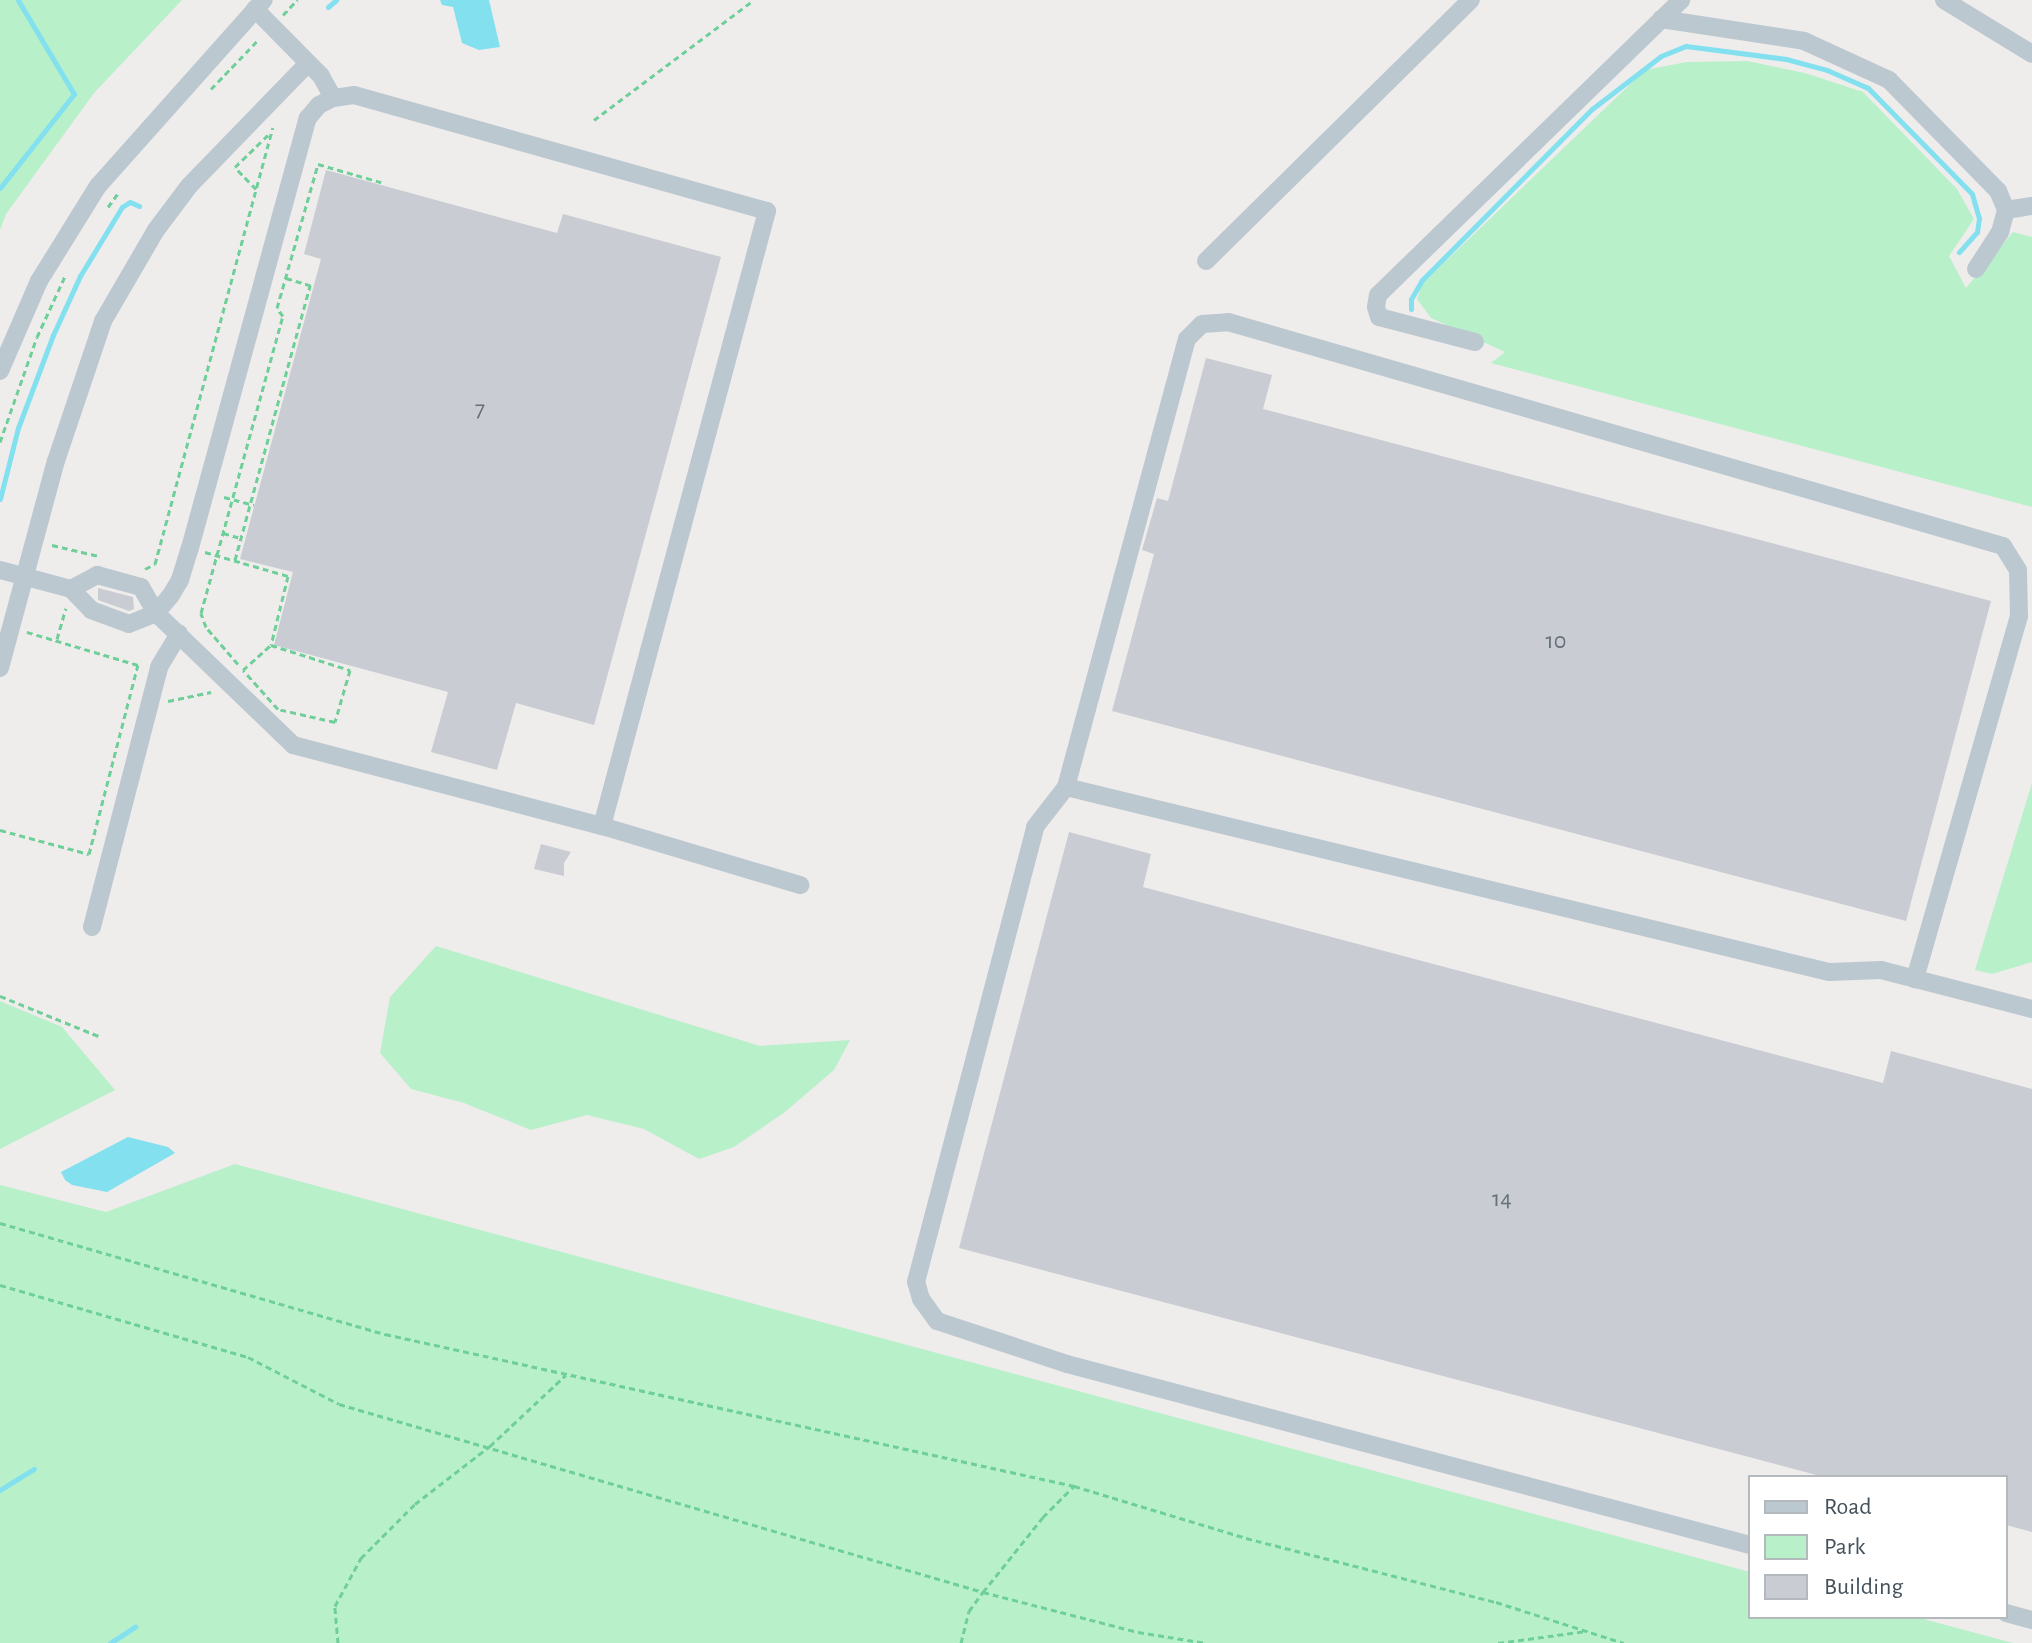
<!DOCTYPE html>
<style>
body{margin:0}
#map{position:relative;width:2032px;height:1643px;overflow:hidden;background:#efecec;font-family:"Alegreya Sans",sans-serif}
div>[style]{position:absolute}
.green>*{inset:0;background:#b8f0ca}
.water>*{inset:0;background:#83e0ef}
.stream>*{height:5px;margin:-2.5px;padding:0 2.5px;transform-origin:2.5px;border-radius:2.5px;background:#83e0ef}
.building>*{inset:0;background:#c9ccd2}
.path>*{height:3px;margin-top:-1.5px;transform-origin:0;background:repeating-linear-gradient(90deg,#6fcf99 0 6px,transparent 0 10px)}
.minor>*{height:18px;margin:-9px;padding:0 9px;transform-origin:9px;border-radius:9px;background:#bcc8d0}
span{translate:-50% -50%;white-space:nowrap;text-align:center;line-height:1.15;-webkit-text-stroke:6px #fff;paint-order:stroke}
.number-label{font-size:24px;color:#657079}
.number-label span{-webkit-text-stroke-width:0}
.legend{position:absolute;left:1748px;top:1475px;width:260px;height:144px;box-sizing:border-box;background:#fff;border:2px solid #b4b9bd;margin:0;padding:10px 14px;list-style:none;font-size:24px;color:#44515b}
.legend li{display:flex;align-items:center;gap:16px;height:40px}
.legend b{width:40px;border:2px solid #b4b9bd}
</style>
<div id="map">
<div class="green">
<div style="clip-path:polygon(0 0,182px 0,94px 93px,6px 214px,0 230px)"></div>
<div style="clip-path:polygon(1747px 61px,1805px 73px,1863px 92px,1957px 189px,1974px 219px,1949px 256px,1966px 288px,2013px 232px,2032px 237px,2032px 507px,1491px 363px,1505px 352px,1431px 318px,1417px 299px,1422px 284px,1645px 70px,1687px 62px)"></div>
<div style="clip-path:polygon(2032px 783px,2032px 962px,1992px 974px,1975px 970px)"></div>
<div style="clip-path:polygon(436px 946px,760px 1046px,850px 1040px,834px 1070px,785px 1112px,734px 1147px,699px 1159px,644px 1129px,587px 1115px,531px 1130px,464px 1103px,411px 1089px,380px 1053px,390px 997px)"></div>
<div style="clip-path:polygon(0 1001px,62px 1027px,115px 1090px,0 1149px)"></div>
<div style="clip-path:polygon(235px 1164px,1750px 1572px,1750px 1617px,1916px 1617px,2013px 1643px,0 1643px,0 1185px,106px 1212px)"></div>
</div>
<div class="water">
<div style="clip-path:polygon(440px 0,489px 0,500px 47px,479px 50px,462px 43px,453px 7px,442px 5px)"></div>
<div style="clip-path:polygon(128px 1137px,168px 1147px,175px 1153px,107px 1192px,72px 1185px,65px 1180px,61px 1172px)"></div>
</div>
<div class="stream">
<div style="left:328px;top:7px;width:11px;rotate:-41deg"></div>
<div style="left:0;top:188px;width:120px;rotate:-51.8deg"></div>
<div style="left:74px;top:94px;width:109px;rotate:-120.8deg"></div>
<div style="left:1411px;top:309px;width:10px;rotate:-90deg"></div>
<div style="left:1411px;top:299px;width:22px;rotate:-60deg"></div>
<div style="left:1422px;top:280px;width:241px;rotate:-45.2deg"></div>
<div style="left:1592px;top:109px;width:87px;rotate:-37.5deg"></div>
<div style="left:1661px;top:56px;width:27px;rotate:-22deg"></div>
<div style="left:1686px;top:46px;width:101px;rotate:7.4deg"></div>
<div style="left:1786px;top:59px;width:42px;rotate:15deg"></div>
<div style="left:1827px;top:70px;width:45px;rotate:23.7deg"></div>
<div style="left:1868px;top:88px;width:148px;rotate:45.5deg"></div>
<div style="left:1972px;top:194px;width:25px;rotate:74deg"></div>
<div style="left:1979px;top:218px;width:14px;rotate:98deg"></div>
<div style="left:1977px;top:232px;width:27px;rotate:132deg"></div>
<div style="left:0;top:499px;width:73px;rotate:-75.8deg"></div>
<div style="left:18px;top:428px;width:99px;rotate:-69.4deg"></div>
<div style="left:53px;top:335px;width:65px;rotate:-65.4deg"></div>
<div style="left:80px;top:276px;width:81px;rotate:-58.7deg"></div>
<div style="left:122px;top:207px;width:9px;rotate:-32deg"></div>
<div style="left:130px;top:202px;width:10px;rotate:24deg"></div>
<div style="left:0;top:1490px;width:40px;rotate:-32deg"></div>
<div style="left:110px;top:1643px;width:30px;rotate:-33deg"></div>
</div>
<div class="building">
<div style="clip-path:polygon(326px 170px,557px 233px,563px 214px,721px 257px,594px 725px,516px 703px,497px 770px,431px 752px,448px 692px,274px 645px,293px 572px,240px 559px,321px 259px,304px 254px)"></div>
<div style="clip-path:polygon(1206px 358px,1272px 375px,1263px 409px,1991px 601px,1906px 921px,1112px 711px,1154px 554px,1142px 550px,1157px 498px,1168px 501px)"></div>
<div style="clip-path:polygon(98px 588px,133px 597px,134px 609px,129px 611px,98px 600px)"></div>
<div style="clip-path:polygon(1069px 832px,1151px 854px,1143px 887px,1883px 1083px,1891px 1051px,2032px 1089px,2032px 1532px,2006px 1525px,2006px 1477px,1824px 1477px,959px 1248px)"></div>
<div style="clip-path:polygon(541px 844px,571px 852px,564px 863px,564px 876px,534px 869px)"></div>
</div>
<div class="path">
<div style="left:283px;top:15px;width:21px;rotate:-47deg"></div>
<div style="left:211px;top:89px;width:68px;rotate:-46.2deg"></div>
<div style="left:594px;top:120px;width:200px;rotate:-36.9deg"></div>
<div style="left:256px;top:189px;width:30px;rotate:-134deg"></div>
<div style="left:235px;top:167px;width:49px;rotate:-44.2deg"></div>
<div style="left:108px;top:207px;width:17px;rotate:-54deg"></div>
<div style="left:286px;top:278px;width:28px;rotate:17deg"></div>
<div style="left:0;top:442px;width:111px;rotate:-70.6deg"></div>
<div style="left:37px;top:337px;width:69px;rotate:-65.3deg"></div>
<div style="left:224px;top:497px;width:31px;rotate:15deg"></div>
<div style="left:223px;top:533px;width:19px;rotate:16deg"></div>
<div style="left:52px;top:545px;width:48px;rotate:13.2deg"></div>
<div style="left:205px;top:552px;width:86px;rotate:16.1deg"></div>
<div style="left:288px;top:576px;width:71px;rotate:103.8deg"></div>
<div style="left:235px;top:560px;width:285px;rotate:-74.7deg"></div>
<div style="left:145px;top:569px;width:11px;rotate:-27deg"></div>
<div style="left:155px;top:564px;width:452px;rotate:-74.9deg"></div>
<div style="left:57px;top:639px;width:32px;rotate:-74deg"></div>
<div style="left:271px;top:645px;width:83px;rotate:17.6deg"></div>
<div style="left:350px;top:670px;width:54px;rotate:106.1deg"></div>
<div style="left:335px;top:722px;width:58px;rotate:-167.2deg"></div>
<div style="left:278px;top:709px;width:52px;rotate:-131.9deg"></div>
<div style="left:243px;top:670px;width:38px;rotate:-42deg"></div>
<div style="left:238px;top:664px;width:49px;rotate:-130.9deg"></div>
<div style="left:206px;top:627px;width:15px;rotate:-110deg"></div>
<div style="left:201px;top:613px;width:308px;rotate:-74.6deg"></div>
<div style="left:283px;top:316px;width:10px;rotate:-127deg"></div>
<div style="left:277px;top:308px;width:150px;rotate:-74.1deg"></div>
<div style="left:318px;top:164px;width:69px;rotate:16.1deg"></div>
<div style="left:168px;top:701px;width:44px;rotate:-11.8deg"></div>
<div style="left:0;top:830px;width:92px;rotate:15.1deg"></div>
<div style="left:89px;top:854px;width:195px;rotate:-75.5deg"></div>
<div style="left:138px;top:665px;width:116px;rotate:-163.4deg"></div>
<div style="left:0;top:996px;width:109px;rotate:22.1deg"></div>
<div style="left:0;top:1223px;width:401px;rotate:16.1deg"></div>
<div style="left:385px;top:1334px;width:706px;rotate:12.44deg"></div>
<div style="left:1074px;top:1486px;width:180px;rotate:16.8deg"></div>
<div style="left:1246px;top:1538px;width:258px;rotate:14.4deg"></div>
<div style="left:1496px;top:1602px;width:134px;rotate:17.8deg"></div>
<div style="left:0;top:1285px;width:258px;rotate:16.2deg"></div>
<div style="left:248px;top:1357px;width:102px;rotate:27.3deg"></div>
<div style="left:339px;top:1404px;width:671px;rotate:16.27deg"></div>
<div style="left:983px;top:1592px;width:160px;rotate:14.5deg"></div>
<div style="left:1138px;top:1632px;width:69px;rotate:9.2deg"></div>
<div style="left:338px;top:1643px;width:37px;rotate:-95deg"></div>
<div style="left:335px;top:1606px;width:55px;rotate:-61.6deg"></div>
<div style="left:361px;top:1558px;width:76px;rotate:-45deg"></div>
<div style="left:415px;top:1504px;width:95px;rotate:-37.7deg"></div>
<div style="left:490px;top:1446px;width:104px;rotate:-43.1deg"></div>
<div style="left:961px;top:1643px;width:33px;rotate:-76deg"></div>
<div style="left:969px;top:1611px;width:24px;rotate:-54deg"></div>
<div style="left:983px;top:1592px;width:96px;rotate:-51.3deg"></div>
<div style="left:1043px;top:1517px;width:44px;rotate:-45deg"></div>
<div style="left:1498px;top:1643px;width:89px;rotate:-7.8deg"></div>
</div>
<div class="minor">
<div style="left:1944px;top:0;width:103px;rotate:31.5deg"></div>
<div style="left:255px;top:9px;width:94px;rotate:45.4deg"></div>
<div style="left:321px;top:76px;width:25px;rotate:61deg"></div>
<div style="left:1661px;top:19px;width:145px;rotate:8.7deg"></div>
<div style="left:1804px;top:41px;width:94px;rotate:24.6deg"></div>
<div style="left:1889px;top:80px;width:156px;rotate:45.5deg"></div>
<div style="left:1998px;top:191px;width:21px;rotate:67deg"></div>
<div style="left:2006px;top:210px;width:23px;rotate:105deg"></div>
<div style="left:2000px;top:232px;width:44px;rotate:123deg"></div>
<div style="left:2006px;top:210px;width:26px;rotate:-9deg"></div>
<div style="left:1206px;top:261px;width:372px;rotate:-44.6deg"></div>
<div style="left:1475px;top:342px;width:99px;rotate:-165.4deg"></div>
<div style="left:1379px;top:317px;width:10px;rotate:-107deg"></div>
<div style="left:1376px;top:307px;width:12px;rotate:-81deg"></div>
<div style="left:1378px;top:295px;width:423px;rotate:-44.2deg"></div>
<div style="left:0;top:371px;width:98px;rotate:-66.6deg"></div>
<div style="left:39px;top:281px;width:112px;rotate:-58.2deg"></div>
<div style="left:98px;top:186px;width:249px;rotate:-48.3deg"></div>
<div style="left:0;top:570px;width:73px;rotate:15deg"></div>
<div style="left:71px;top:589px;width:29px;rotate:46deg"></div>
<div style="left:91px;top:610px;width:40px;rotate:20.2deg"></div>
<div style="left:129px;top:624px;width:29px;rotate:-22deg"></div>
<div style="left:156px;top:613px;width:23px;rotate:-50deg"></div>
<div style="left:171px;top:595px;width:17px;rotate:-59deg"></div>
<div style="left:180px;top:580px;width:34px;rotate:-73deg"></div>
<div style="left:190px;top:548px;width:446px;rotate:-74.7deg"></div>
<div style="left:308px;top:118px;width:17px;rotate:-50deg"></div>
<div style="left:319px;top:105px;width:16px;rotate:-27deg"></div>
<div style="left:333px;top:98px;width:21px;rotate:-8deg"></div>
<div style="left:354px;top:95px;width:429px;rotate:15.7deg"></div>
<div style="left:767px;top:211px;width:637px;rotate:105.02deg"></div>
<div style="left:71px;top:589px;width:30px;rotate:-28deg"></div>
<div style="left:97px;top:575px;width:46px;rotate:15.3deg"></div>
<div style="left:141px;top:587px;width:30px;rotate:60deg"></div>
<div style="left:156px;top:613px;width:190px;rotate:43.9deg"></div>
<div style="left:293px;top:745px;width:319px;rotate:14.7deg"></div>
<div style="left:602px;top:826px;width:207px;rotate:16.6deg"></div>
<div style="left:0;top:668px;width:214px;rotate:-74.9deg"></div>
<div style="left:56px;top:461px;width:148px;rotate:-71.4deg"></div>
<div style="left:103px;top:321px;width:105px;rotate:-59.8deg"></div>
<div style="left:156px;top:230px;width:55px;rotate:-53.1deg"></div>
<div style="left:189px;top:186px;width:171px;rotate:-45.9deg"></div>
<div style="left:1066px;top:787px;width:785px;rotate:13.63deg"></div>
<div style="left:1829px;top:972px;width:52px;rotate:-2.2deg"></div>
<div style="left:1881px;top:970px;width:156px;rotate:14.5deg"></div>
<div style="left:92px;top:927px;width:268px;rotate:-75.5deg"></div>
<div style="left:159px;top:667px;width:39px;rotate:-59deg"></div>
<div style="left:1750px;top:1545px;width:707px;rotate:-165.16deg"></div>
<div style="left:1067px;top:1364px;width:137px;rotate:-161.7deg"></div>
<div style="left:937px;top:1321px;width:27px;rotate:-126deg"></div>
<div style="left:921px;top:1299px;width:18px;rotate:-106deg"></div>
<div style="left:916px;top:1282px;width:470px;rotate:-75.3deg"></div>
<div style="left:1035px;top:827px;width:51px;rotate:-52.2deg"></div>
<div style="left:1066px;top:787px;width:464px;rotate:-74.9deg"></div>
<div style="left:1187px;top:339px;width:21px;rotate:-45deg"></div>
<div style="left:1202px;top:324px;width:26px;rotate:-4deg"></div>
<div style="left:1228px;top:322px;width:807px;rotate:16.12deg"></div>
<div style="left:2003px;top:546px;width:28px;rotate:58deg"></div>
<div style="left:2018px;top:570px;width:46px;rotate:88.8deg"></div>
<div style="left:2019px;top:616px;width:378px;rotate:106deg"></div>
<div style="left:2006px;top:1613px;width:27px;rotate:15deg"></div>
</div>
<div class="number-label">
<span style="left:480px;top:410px">7</span>
<span style="left:1556px;top:642px">10</span>
<span style="left:1502px;top:1200px">14</span>
</div>
<ul class="legend">
<li><b style="height:10px;background:#bcc8d0"></b>Road</li>
<li><b style="height:22px;background:#b8f0ca"></b>Park</li>
<li><b style="height:22px;background:#c9ccd2"></b>Building</li>
</ul>
</div>
